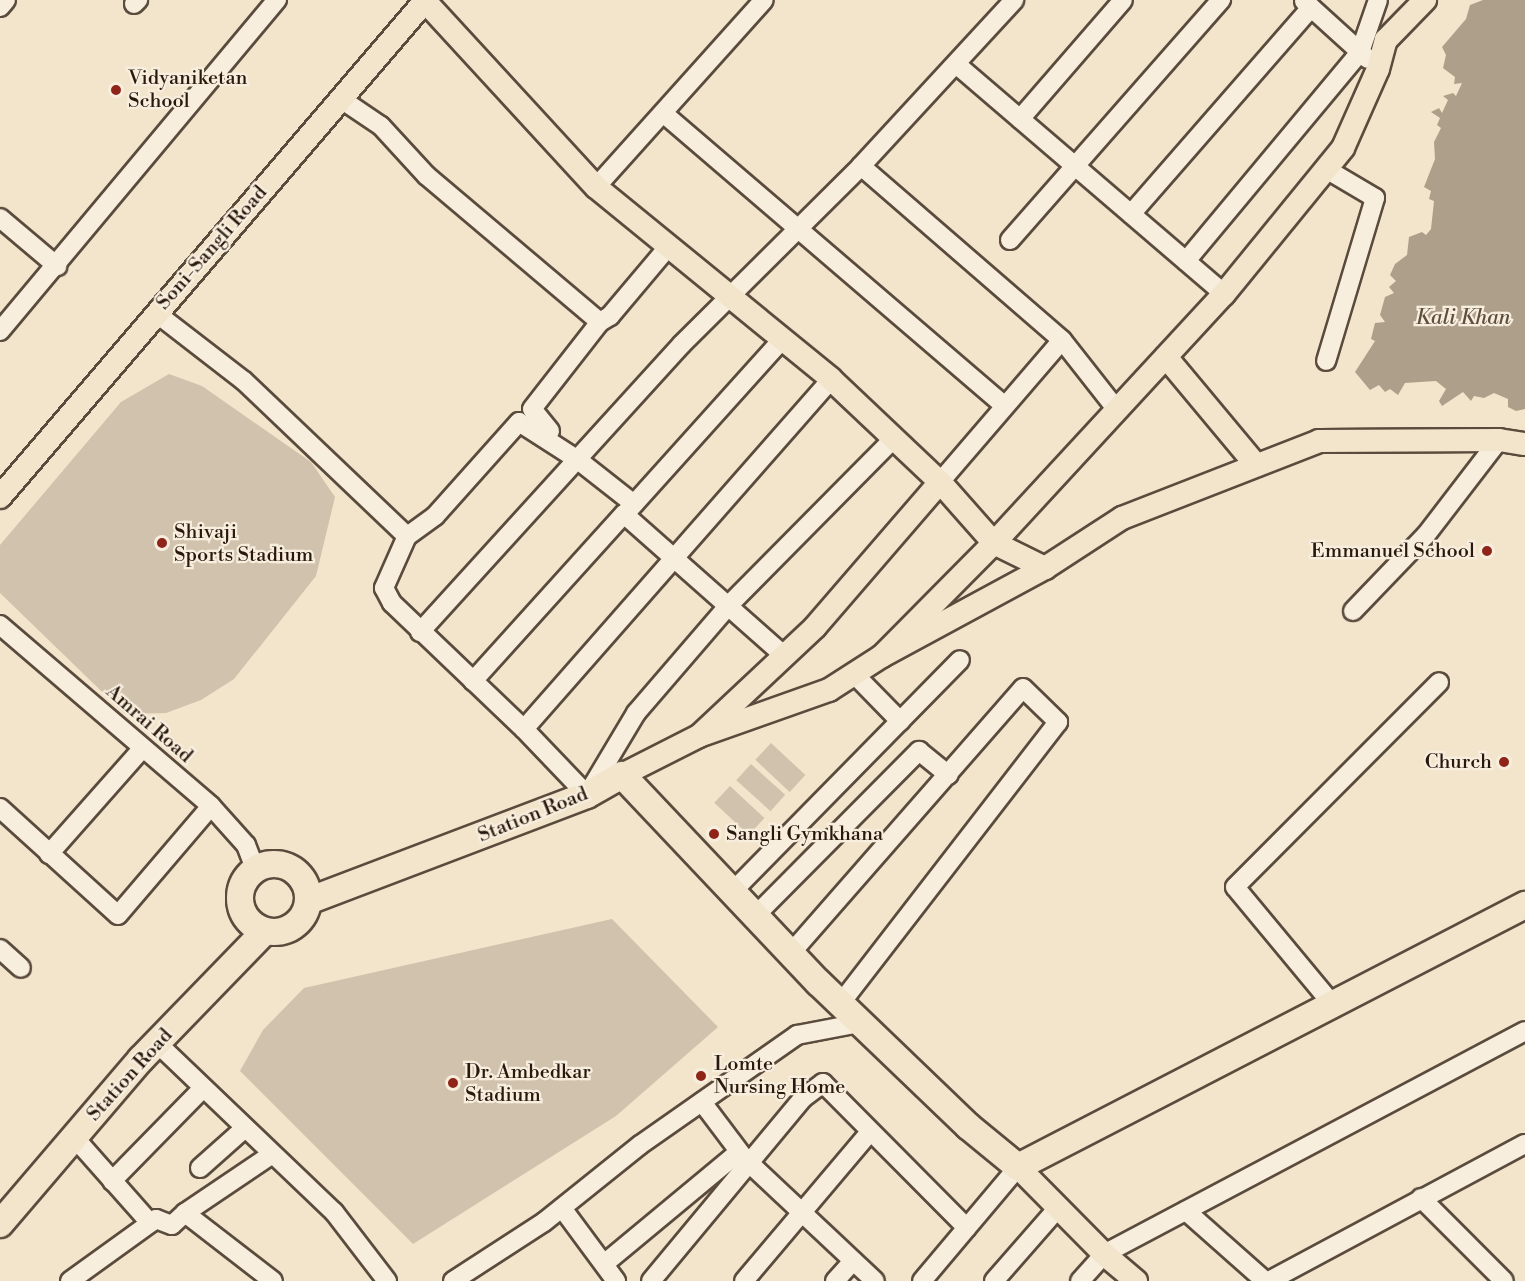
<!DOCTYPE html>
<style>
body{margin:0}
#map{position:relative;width:1525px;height:1281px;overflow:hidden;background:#f2e5cc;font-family:"Libre Bodoni",serif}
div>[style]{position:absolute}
.green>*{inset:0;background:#d0c2ac;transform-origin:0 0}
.water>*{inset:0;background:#ae9f8b}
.roads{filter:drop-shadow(2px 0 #5b4b3d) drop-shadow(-2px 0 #5b4b3d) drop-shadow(0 2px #5b4b3d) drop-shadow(0 -2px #5b4b3d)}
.minor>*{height:18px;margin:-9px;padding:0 9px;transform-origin:9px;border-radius:9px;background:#f7eede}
.major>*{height:22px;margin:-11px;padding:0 11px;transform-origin:11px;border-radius:11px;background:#f2e5cc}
.highway>*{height:26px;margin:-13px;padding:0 13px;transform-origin:13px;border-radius:13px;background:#f2e5cc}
.highway>.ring{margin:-13px;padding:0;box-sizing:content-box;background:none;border:26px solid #f2e5cc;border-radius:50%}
.dots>*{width:16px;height:16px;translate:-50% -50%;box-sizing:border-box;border:3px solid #f7eede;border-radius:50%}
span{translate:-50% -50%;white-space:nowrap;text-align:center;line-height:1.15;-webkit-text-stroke:4.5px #f7eede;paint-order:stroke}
.poi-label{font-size:20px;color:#29180d}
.left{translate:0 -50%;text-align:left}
.right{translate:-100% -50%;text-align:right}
.street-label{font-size:20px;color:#29180d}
.water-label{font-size:21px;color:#5e4e3f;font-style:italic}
</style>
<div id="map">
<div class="green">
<div style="clip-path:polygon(169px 374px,202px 386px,311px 462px,335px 497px,316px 576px,234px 679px,201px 700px,166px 713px,125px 714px,0 593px,0 545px,121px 402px)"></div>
<div style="left:771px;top:743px;width:47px;height:23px;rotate:43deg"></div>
<div style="left:751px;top:764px;width:46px;height:22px;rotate:42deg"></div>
<div style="left:730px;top:786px;width:47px;height:23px;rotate:43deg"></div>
<div style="clip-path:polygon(612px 919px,718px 1027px,616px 1116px,413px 1244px,240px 1071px,263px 1030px,304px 988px)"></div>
</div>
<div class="water">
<div style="clip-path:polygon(1483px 0,1525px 0,1525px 409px,1516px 411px,1508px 407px,1508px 399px,1494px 393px,1484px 398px,1474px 396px,1471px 401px,1463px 392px,1442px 406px,1439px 401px,1446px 389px,1436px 381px,1405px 383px,1398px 395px,1390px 389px,1385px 392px,1379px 385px,1370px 390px,1355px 372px,1375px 341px,1371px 339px,1375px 323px,1385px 322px,1380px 315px,1385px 297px,1394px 293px,1389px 287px,1396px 281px,1390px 275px,1395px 264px,1407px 255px,1409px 237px,1422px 232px,1426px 235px,1431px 229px,1434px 201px,1429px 199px,1431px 191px,1424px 187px,1435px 159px,1434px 142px,1441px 128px,1437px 125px,1440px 118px,1431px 112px,1439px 108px,1442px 113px,1448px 100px,1443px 96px,1453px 93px,1456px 96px,1462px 83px,1454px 84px,1455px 77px,1443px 68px,1446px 55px,1442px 47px,1466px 19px,1470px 5px)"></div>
</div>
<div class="roads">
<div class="minor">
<div style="left:1304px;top:1px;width:86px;rotate:42.2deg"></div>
<div style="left:134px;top:4px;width:6px;rotate:-45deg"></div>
<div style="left:0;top:7px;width:9px;rotate:-49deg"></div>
<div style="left:956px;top:64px;width:353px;rotate:40.6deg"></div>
<div style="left:341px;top:99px;width:48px;rotate:34deg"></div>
<div style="left:381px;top:126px;width:68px;rotate:47.4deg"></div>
<div style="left:427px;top:176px;width:226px;rotate:40.2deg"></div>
<div style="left:663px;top:113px;width:450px;rotate:40.6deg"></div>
<div style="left:1020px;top:119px;width:157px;rotate:-49.1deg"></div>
<div style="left:861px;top:166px;width:266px;rotate:40.9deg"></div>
<div style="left:1062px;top:340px;width:89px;rotate:51.8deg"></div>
<div style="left:1326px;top:169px;width:57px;rotate:30.6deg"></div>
<div style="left:1375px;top:198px;width:170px;rotate:106.7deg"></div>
<div style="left:596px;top:187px;width:251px;rotate:-48.1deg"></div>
<div style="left:1131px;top:214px;width:274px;rotate:-48.9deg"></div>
<div style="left:0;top:218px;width:75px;rotate:40.1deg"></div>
<div style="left:1010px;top:240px;width:320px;rotate:-48.7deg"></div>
<div style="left:1186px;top:261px;width:272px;rotate:-50.2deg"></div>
<div style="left:1360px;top:52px;width:55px;rotate:-70.9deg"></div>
<div style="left:156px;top:313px;width:111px;rotate:37.7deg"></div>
<div style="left:244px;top:381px;width:225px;rotate:43.6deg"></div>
<div style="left:0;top:331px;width:432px;rotate:-50.1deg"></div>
<div style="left:550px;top:431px;width:28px;rotate:-129deg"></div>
<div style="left:532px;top:409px;width:110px;rotate:-52deg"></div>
<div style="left:600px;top:322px;width:12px;rotate:-31deg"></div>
<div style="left:610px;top:316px;width:92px;rotate:-49.9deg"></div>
<div style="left:940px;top:482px;width:187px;rotate:-49.3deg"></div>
<div style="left:634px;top:504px;width:71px;rotate:-141.8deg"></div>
<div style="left:578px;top:460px;width:70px;rotate:-147.2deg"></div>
<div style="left:519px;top:422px;width:126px;rotate:131.8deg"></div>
<div style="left:435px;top:516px;width:34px;rotate:144deg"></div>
<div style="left:407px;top:536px;width:57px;rotate:113.9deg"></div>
<div style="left:384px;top:588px;width:17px;rotate:62deg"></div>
<div style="left:392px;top:603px;width:182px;rotate:43.7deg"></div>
<div style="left:524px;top:729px;width:91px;rotate:46.3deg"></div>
<div style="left:587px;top:795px;width:96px;rotate:-59.1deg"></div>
<div style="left:636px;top:713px;width:141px;rotate:-49.3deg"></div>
<div style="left:728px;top:606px;width:233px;rotate:-45.3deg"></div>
<div style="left:626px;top:513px;width:232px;rotate:-48deg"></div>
<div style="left:1353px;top:611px;width:105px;rotate:-46.2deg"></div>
<div style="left:1426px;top:535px;width:120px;rotate:-52.5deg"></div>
<div style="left:0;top:625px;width:278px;rotate:40.6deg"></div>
<div style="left:211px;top:806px;width:52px;rotate:48.1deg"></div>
<div style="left:246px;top:845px;width:26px;rotate:69deg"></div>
<div style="left:420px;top:632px;width:389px;rotate:-47.7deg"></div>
<div style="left:682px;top:344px;width:252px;rotate:-44.8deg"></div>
<div style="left:861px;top:166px;width:226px;rotate:-47.3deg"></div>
<div style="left:854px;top:674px;width:66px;rotate:45.6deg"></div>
<div style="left:473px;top:681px;width:225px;rotate:-47.9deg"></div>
<div style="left:624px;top:514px;width:211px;rotate:41.5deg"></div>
<div style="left:524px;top:729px;width:466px;rotate:-48.7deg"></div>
<div style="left:0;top:808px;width:159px;rotate:42.2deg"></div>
<div style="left:118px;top:915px;width:143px;rotate:-49.5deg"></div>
<div style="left:49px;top:854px;width:140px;rotate:-48.5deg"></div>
<div style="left:732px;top:892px;width:325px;rotate:-45.5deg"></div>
<div style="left:755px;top:916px;width:233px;rotate:-45.2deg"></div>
<div style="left:919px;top:751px;width:38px;rotate:39deg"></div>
<div style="left:0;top:949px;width:28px;rotate:42deg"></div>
<div style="left:791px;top:953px;width:352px;rotate:-48.8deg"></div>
<div style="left:1023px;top:688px;width:49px;rotate:44.2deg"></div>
<div style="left:1058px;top:722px;width:356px;rotate:127.7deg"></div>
<div style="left:1333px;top:1005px;width:153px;rotate:-129.7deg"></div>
<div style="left:1235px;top:887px;width:289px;rotate:-45.1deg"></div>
<div style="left:157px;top:1043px;width:245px;rotate:43.7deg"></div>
<div style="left:334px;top:1212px;width:87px;rotate:52.5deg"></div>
<div style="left:702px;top:1102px;width:71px;rotate:53deg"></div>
<div style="left:745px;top:1159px;width:178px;rotate:43.2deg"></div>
<div style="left:74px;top:1137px;width:115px;rotate:48.5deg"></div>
<div style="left:200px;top:1168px;width:59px;rotate:-41.6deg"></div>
<div style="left:112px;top:1181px;width:130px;rotate:-45.6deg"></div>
<div style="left:1421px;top:1198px;width:117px;rotate:45deg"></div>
<div style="left:562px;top:1208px;width:91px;rotate:53.5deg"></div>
<div style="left:1186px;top:1211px;width:106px;rotate:41.5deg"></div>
<div style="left:185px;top:1213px;width:111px;rotate:37.7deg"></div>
<div style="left:604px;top:1264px;width:175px;rotate:-39.7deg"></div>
<div style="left:70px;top:1281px;width:106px;rotate:-35.8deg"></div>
<div style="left:156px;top:1219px;width:17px;rotate:21deg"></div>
<div style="left:172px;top:1225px;width:18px;rotate:-43deg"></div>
<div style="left:185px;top:1213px;width:104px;rotate:-34deg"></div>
<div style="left:453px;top:1281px;width:108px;rotate:-33deg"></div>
<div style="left:544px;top:1222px;width:123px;rotate:-38.7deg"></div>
<div style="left:640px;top:1145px;width:192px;rotate:-35deg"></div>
<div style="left:797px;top:1035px;width:64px;rotate:-10.8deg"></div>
<div style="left:651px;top:1281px;width:238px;rotate:-50.3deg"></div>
<div style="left:803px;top:1098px;width:25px;rotate:-37deg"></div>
<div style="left:823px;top:1083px;width:204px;rotate:45.2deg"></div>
<div style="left:744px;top:1281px;width:195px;rotate:-49.8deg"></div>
<div style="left:835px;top:1281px;width:27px;rotate:-48deg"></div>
<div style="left:922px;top:1281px;width:149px;rotate:-49.9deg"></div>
<div style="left:994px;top:1281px;width:97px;rotate:-48.8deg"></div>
<div style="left:1080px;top:1281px;width:36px;rotate:-48deg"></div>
<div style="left:1104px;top:1254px;width:476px;rotate:-27.9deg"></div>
<div style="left:1269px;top:1281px;width:290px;rotate:-28.2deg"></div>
</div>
<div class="major">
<div style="left:424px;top:0;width:254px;rotate:47.4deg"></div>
<div style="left:596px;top:187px;width:303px;rotate:39.2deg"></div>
<div style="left:831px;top:379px;width:150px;rotate:43.4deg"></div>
<div style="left:1166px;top:357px;width:141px;rotate:50.2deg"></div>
<div style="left:0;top:497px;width:655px;rotate:-49.4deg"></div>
<div style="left:882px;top:656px;width:159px;rotate:-45.3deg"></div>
<div style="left:994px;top:543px;width:339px;rotate:-47.3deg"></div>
<div style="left:1224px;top:294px;width:188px;rotate:-50.8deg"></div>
<div style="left:1343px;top:148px;width:86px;rotate:-66.1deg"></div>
<div style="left:1378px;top:69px;width:30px;rotate:-75deg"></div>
<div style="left:1386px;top:40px;width:56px;rotate:-45.7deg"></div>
<div style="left:699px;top:736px;width:159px;rotate:-43.2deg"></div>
<div style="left:815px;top:627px;width:191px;rotate:-49.2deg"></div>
<div style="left:940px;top:482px;width:81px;rotate:48.5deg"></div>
<div style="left:994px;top:543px;width:57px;rotate:26.1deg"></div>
<div style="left:1045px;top:568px;width:92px;rotate:-33deg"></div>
<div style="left:1122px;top:518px;width:212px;rotate:-21.3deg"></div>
<div style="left:1319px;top:441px;width:180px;rotate:-0.3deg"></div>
<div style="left:1499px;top:440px;width:26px;rotate:9deg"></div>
<div style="left:622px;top:775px;width:86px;rotate:-26.9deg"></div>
<div style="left:699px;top:736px;width:138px;rotate:-19.5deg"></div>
<div style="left:829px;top:690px;width:63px;rotate:-32.7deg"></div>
<div style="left:882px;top:656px;width:185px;rotate:-28.4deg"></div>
<div style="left:1018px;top:1167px;width:122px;rotate:45.3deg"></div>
<div style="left:1104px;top:1254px;width:42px;rotate:40.2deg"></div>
</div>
<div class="highway">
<div class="ring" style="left:240px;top:864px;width:42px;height:42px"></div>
<div style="left:308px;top:901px;width:298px;rotate:-20.8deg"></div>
<div style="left:587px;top:795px;width:40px;rotate:-29.7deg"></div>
<div style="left:622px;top:775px;width:286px;rotate:46.6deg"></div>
<div style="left:819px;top:983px;width:207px;rotate:43.8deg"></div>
<div style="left:968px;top:1126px;width:65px;rotate:39.4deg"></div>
<div style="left:1018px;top:1167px;width:571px;rotate:-27.33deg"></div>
<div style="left:0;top:1224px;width:217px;rotate:-49.5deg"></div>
<div style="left:141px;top:1059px;width:178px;rotate:-45.9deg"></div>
</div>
</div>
<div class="dots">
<div style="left:116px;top:90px;background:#8f2418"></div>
<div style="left:162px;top:543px;background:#8f2418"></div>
<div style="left:1487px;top:551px;background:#8f2418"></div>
<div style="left:1504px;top:762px;background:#8f2418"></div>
<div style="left:714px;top:834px;background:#8f2418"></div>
<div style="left:701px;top:1076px;background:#8f2418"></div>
<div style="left:453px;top:1083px;background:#8f2418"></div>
</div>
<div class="poi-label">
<span class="left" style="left:128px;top:90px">Vidyaniketan<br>School</span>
<span class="left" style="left:174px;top:544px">Shivaji<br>Sports Stadium</span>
<span class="right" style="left:1475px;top:551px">Emmanuel School</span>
<span class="right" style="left:1492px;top:762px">Church</span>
<span class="left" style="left:726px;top:834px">Sangli Gymkhana</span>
<span class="left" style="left:714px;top:1076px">Lomte<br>Nursing Home</span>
<span class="left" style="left:465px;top:1084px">Dr. Ambedkar<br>Stadium</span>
</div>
<div class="street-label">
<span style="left:212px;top:248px;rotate:-49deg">Soni-Sangli Road</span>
<span style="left:149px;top:724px;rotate:41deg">Amrai Road</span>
<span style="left:533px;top:815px;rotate:-22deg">Station Road</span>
<span style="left:130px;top:1075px;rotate:-48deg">Station Road</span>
</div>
<div class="water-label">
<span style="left:1463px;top:318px">Kali Khan</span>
</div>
</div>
